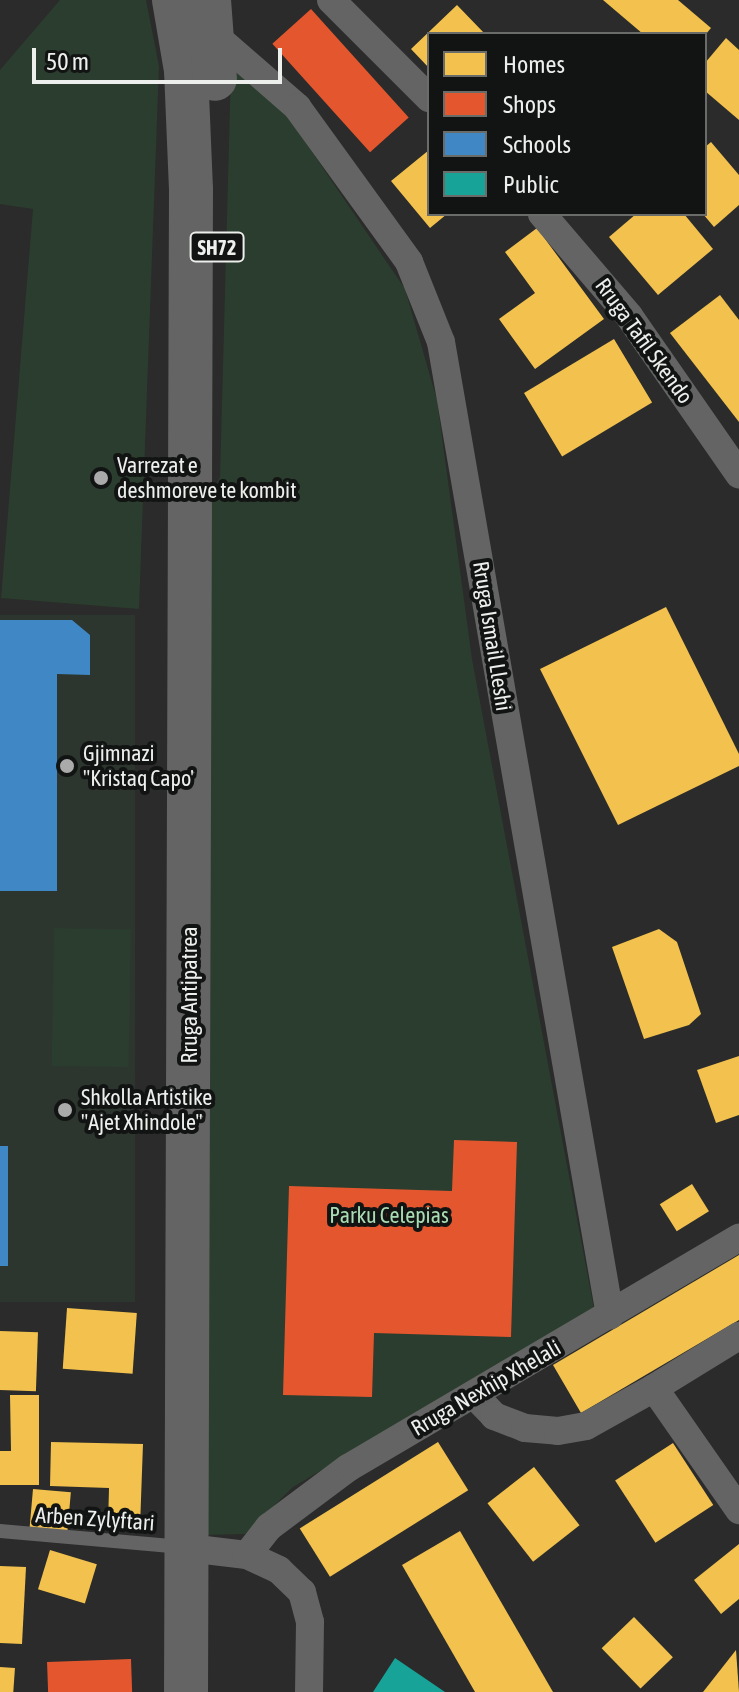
<!DOCTYPE html>
<style>
body{margin:0}
#map{position:relative;width:739px;height:1692px;overflow:hidden;background:#2a2b2a;font-family:"Asap Condensed",sans-serif}
div>[style]{position:absolute}
.built>*{inset:0;background:#2d352f;transform-origin:0 0}
.green>*{inset:0;background:#2b3d2e;transform-origin:0 0}
.homes>*{inset:0;background:#f2c14e;transform-origin:0 0}
.shops>*{inset:0;background:#e4572e;transform-origin:0 0}
.schools>*{inset:0;background:#3f88c5;transform-origin:0 0}
.public>*{inset:0;background:#17a398}
.lane>*{height:14px;margin:-7px;padding:0 7px;transform-origin:7px;border-radius:7px;background:#636463}
.street>*{height:28px;margin:-14px;padding:0 14px;transform-origin:14px;border-radius:14px;background:#636463}
.primary>*{height:44px;margin:-22px;padding:0 22px;transform-origin:22px;border-radius:22px;background:#646464}
.dots>*{width:22px;height:22px;translate:-50% -50%;box-sizing:border-box;border:4px solid #121413;border-radius:50%}
span{translate:-50% -50%;white-space:nowrap;text-align:center;line-height:1.15;-webkit-text-stroke:8px #121413;paint-order:stroke}
.shield-label span{padding:2px 6px;background:#121413;border:2px solid;border-radius:6px;-webkit-text-stroke-width:0}
.shield-label{font-size:20px;color:#edefed;font-weight:700}
.street-label{font-size:22px;color:#edefed}
.poi-label{font-size:22px;color:#edefed}
.left{translate:0 -50%;text-align:left}
.park-label{font-size:22px;color:#a9dcb3}
.legend{position:absolute;left:427px;top:32px;width:280px;height:184px;box-sizing:border-box;background:#121413;border:2px solid #6a6c6a;margin:0;padding:10px 14px;list-style:none;font-size:24px;color:#edefed}
.legend li{display:flex;align-items:center;gap:16px;height:40px}
.legend b{width:40px;border:2px solid #6a6c6a}
.scale{position:absolute;left:32px;top:48px;width:250px;height:36px;box-sizing:border-box;border:4px solid #edefed;border-top:0;padding-left:10px;font-size:24px;line-height:28px;white-space:nowrap;color:#edefed;-webkit-text-stroke:6px #121413;paint-order:stroke}
</style>
<div id="map">
<div class="built">
<div style="left:0;top:615px;width:135px;height:687px"></div>
</div>
<div class="green">
<div style="clip-path:polygon(60px 0,146px 0,159px 66px,139px 609px,1px 598px,33px 209px,0 204px,0 70px)"></div>
<div style="clip-path:polygon(231px 68px,287px 115px,405px 289px,437px 400px,472px 659px,594px 1309px,293px 1487px,245px 1534px,204px 1535px,205px 507px,220px 477px)"></div>
<div style="left:54px;top:928px;width:77px;height:138px;rotate:1deg"></div>
</div>
<div class="homes">
<div style="clip-path:polygon(603px 0,678px 0,711px 28px,706px 34px,643px 34px)"></div>
<div style="clip-path:polygon(457px 5px,485px 34px,429px 34px,429px 68px,411px 49px)"></div>
<div style="clip-path:polygon(726px 38px,739px 50px,739px 120px,705px 91px,705px 63px)"></div>
<div style="clip-path:polygon(711px 142px,739px 175px,739px 205px,714px 227px,703px 214px,705px 147px)"></div>
<div style="clip-path:polygon(429px 150px,429px 214px,447px 214px,430px 228px,391px 181px)"></div>
<div style="clip-path:polygon(636px 214px,684px 214px,713px 249px,658px 295px,609px 237px)"></div>
<div style="clip-path:polygon(537px 228px,604px 319px,535px 369px,499px 319px,535px 293px,505px 252px)"></div>
<div style="clip-path:polygon(720px 295px,739px 320px,739px 422px,670px 333px)"></div>
<div style="left:614px;top:339px;width:74px;height:105px;rotate:59deg"></div>
<div style="clip-path:polygon(666px 607px,739px 754px,739px 766px,618px 825px,540px 669px)"></div>
<div style="clip-path:polygon(659px 929px,677px 942px,701px 1014px,689px 1025px,644px 1039px,612px 947px)"></div>
<div style="clip-path:polygon(739px 1056px,739px 1115px,716px 1123px,697px 1070px)"></div>
<div style="left:692px;top:1184px;width:32px;height:38px;rotate:58deg"></div>
<div style="clip-path:polygon(739px 1255px,739px 1320px,581px 1413px,553px 1365px)"></div>
<div style="left:67px;top:1308px;width:70px;height:61px;rotate:4deg"></div>
<div style="left:0;top:1331px;width:38px;height:59px;rotate:2deg"></div>
<div style="clip-path:polygon(10px 1395px,39px 1395px,39px 1485px,0 1485px,0 1451px,11px 1451px)"></div>
<div style="clip-path:polygon(51px 1442px,143px 1444px,140px 1527px,108px 1526px,109px 1488px,50px 1486px)"></div>
<div style="left:438px;top:1442px;width:57px;height:163px;rotate:58deg"></div>
<div style="left:673px;top:1443px;width:74px;height:69px;rotate:57deg"></div>
<div style="left:534px;top:1467px;width:74px;height:59px;rotate:52deg"></div>
<div style="left:33px;top:1489px;width:38px;height:41px;rotate:5deg"></div>
<div style="clip-path:polygon(460px 1531px,553px 1692px,475px 1692px,402px 1565px)"></div>
<div style="clip-path:polygon(739px 1544px,739px 1599px,721px 1614px,694px 1580px)"></div>
<div style="left:50px;top:1550px;width:49px;height:41px;rotate:17deg"></div>
<div style="clip-path:polygon(0 1566px,26px 1567px,22px 1644px,0 1643px)"></div>
<div style="left:634px;top:1617px;width:56px;height:45px;rotate:46deg"></div>
<div style="clip-path:polygon(736px 1650px,739px 1692px,703px 1692px)"></div>
<div style="left:0;top:1667px;width:15px;height:25px;rotate:4deg"></div>
</div>
<div class="shops">
<div style="left:311px;top:9px;width:146px;height:52px;rotate:48deg"></div>
<div style="clip-path:polygon(454px 1140px,517px 1142px,511px 1337px,374px 1333px,372px 1397px,283px 1395px,289px 1186px,452px 1191px)"></div>
<div style="left:131px;top:1659px;width:33px;height:84px;rotate:88deg"></div>
</div>
<div class="schools">
<div style="clip-path:polygon(0 620px,72px 620px,90px 635px,90px 675px,57px 674px,57px 891px,0 891px)"></div>
<div style="left:0;top:1146px;width:8px;height:120px"></div>
</div>
<div class="public">
<div style="clip-path:polygon(395px 1658px,445px 1692px,373px 1692px)"></div>
</div>
<div class="lane">
<div style="left:0;top:1531px;width:183px;rotate:5deg"></div>
</div>
<div class="street">
<div style="left:331px;top:0;width:139px;rotate:45deg"></div>
<div style="left:212px;top:33px;width:113px;rotate:41deg"></div>
<div style="left:297px;top:107px;width:191px;rotate:54.1deg"></div>
<div style="left:409px;top:262px;width:86px;rotate:68.2deg"></div>
<div style="left:441px;top:342px;width:988px;rotate:80.15deg"></div>
<div style="left:542px;top:214px;width:134px;rotate:49.5deg"></div>
<div style="left:629px;top:316px;width:193px;rotate:55.2deg"></div>
<div style="left:654px;top:1388px;width:100px;rotate:-31.5deg"></div>
<div style="left:475px;top:1396px;width:28px;rotate:46deg"></div>
<div style="left:494px;top:1416px;width:33px;rotate:21deg"></div>
<div style="left:525px;top:1428px;width:33px;rotate:5deg"></div>
<div style="left:558px;top:1431px;width:28px;rotate:-10deg"></div>
<div style="left:586px;top:1426px;width:78px;rotate:-29.2deg"></div>
<div style="left:654px;top:1388px;width:149px;rotate:55.1deg"></div>
<div style="left:188px;top:1548px;width:59px;rotate:6.8deg"></div>
<div style="left:247px;top:1555px;width:35px;rotate:25deg"></div>
<div style="left:279px;top:1570px;width:32px;rotate:44deg"></div>
<div style="left:302px;top:1592px;width:31px;rotate:75deg"></div>
<div style="left:310px;top:1622px;width:70px;rotate:90.8deg"></div>
<div style="left:247px;top:1555px;width:36px;rotate:-52deg"></div>
<div style="left:269px;top:1527px;width:99px;rotate:-36.8deg"></div>
<div style="left:348px;top:1468px;width:454px;rotate:-30.5deg"></div>
</div>
<div class="primary">
<div style="left:174px;top:0;width:71px;rotate:80.3deg"></div>
<div style="left:186px;top:70px;width:120px;rotate:87.6deg"></div>
<div style="left:191px;top:190px;width:1502px;rotate:90.19deg"></div>
<div style="left:209px;top:0;width:79px;rotate:85.7deg"></div>
</div>
<div class="dots">
<div style="left:101px;top:478px;background:#a9aaa9"></div>
<div style="left:67px;top:766px;background:#a9aaa9"></div>
<div style="left:65px;top:1110px;background:#a9aaa9"></div>
</div>
<div class="shield-label">
<span style="left:217px;top:247px">SH72</span>
</div>
<div class="street-label">
<span style="left:644px;top:341px;rotate:54deg">Rruga Tafil Skendo</span>
<span style="left:492px;top:636px;rotate:81deg">Rruga Ismail Lleshi</span>
<span style="left:190px;top:995px;rotate:-90deg">Rruga Antipatrea</span>
<span style="left:486px;top:1388px;rotate:-30deg">Rruga Nexhip Xhelali</span>
<span style="left:95px;top:1519px;rotate:4deg">Arben Zylyftari</span>
</div>
<div class="poi-label">
<span class="left" style="left:117px;top:478px">Varrezat e<br>deshmoreve te kombit</span>
<span class="left" style="left:83px;top:766px">Gjimnazi<br>''Kristaq Capo'</span>
<span class="left" style="left:81px;top:1110px">Shkolla Artistike<br>''Ajet Xhindole''</span>
</div>
<div class="park-label">
<span style="left:389px;top:1216px">Parku Celepias</span>
</div>
<ul class="legend">
<li><b style="height:22px;background:#f2c14e"></b>Homes</li>
<li><b style="height:22px;background:#e4572e"></b>Shops</li>
<li><b style="height:22px;background:#3f88c5"></b>Schools</li>
<li><b style="height:22px;background:#17a398"></b>Public</li>
</ul>
<div class="scale">50 m</div>
</div>
